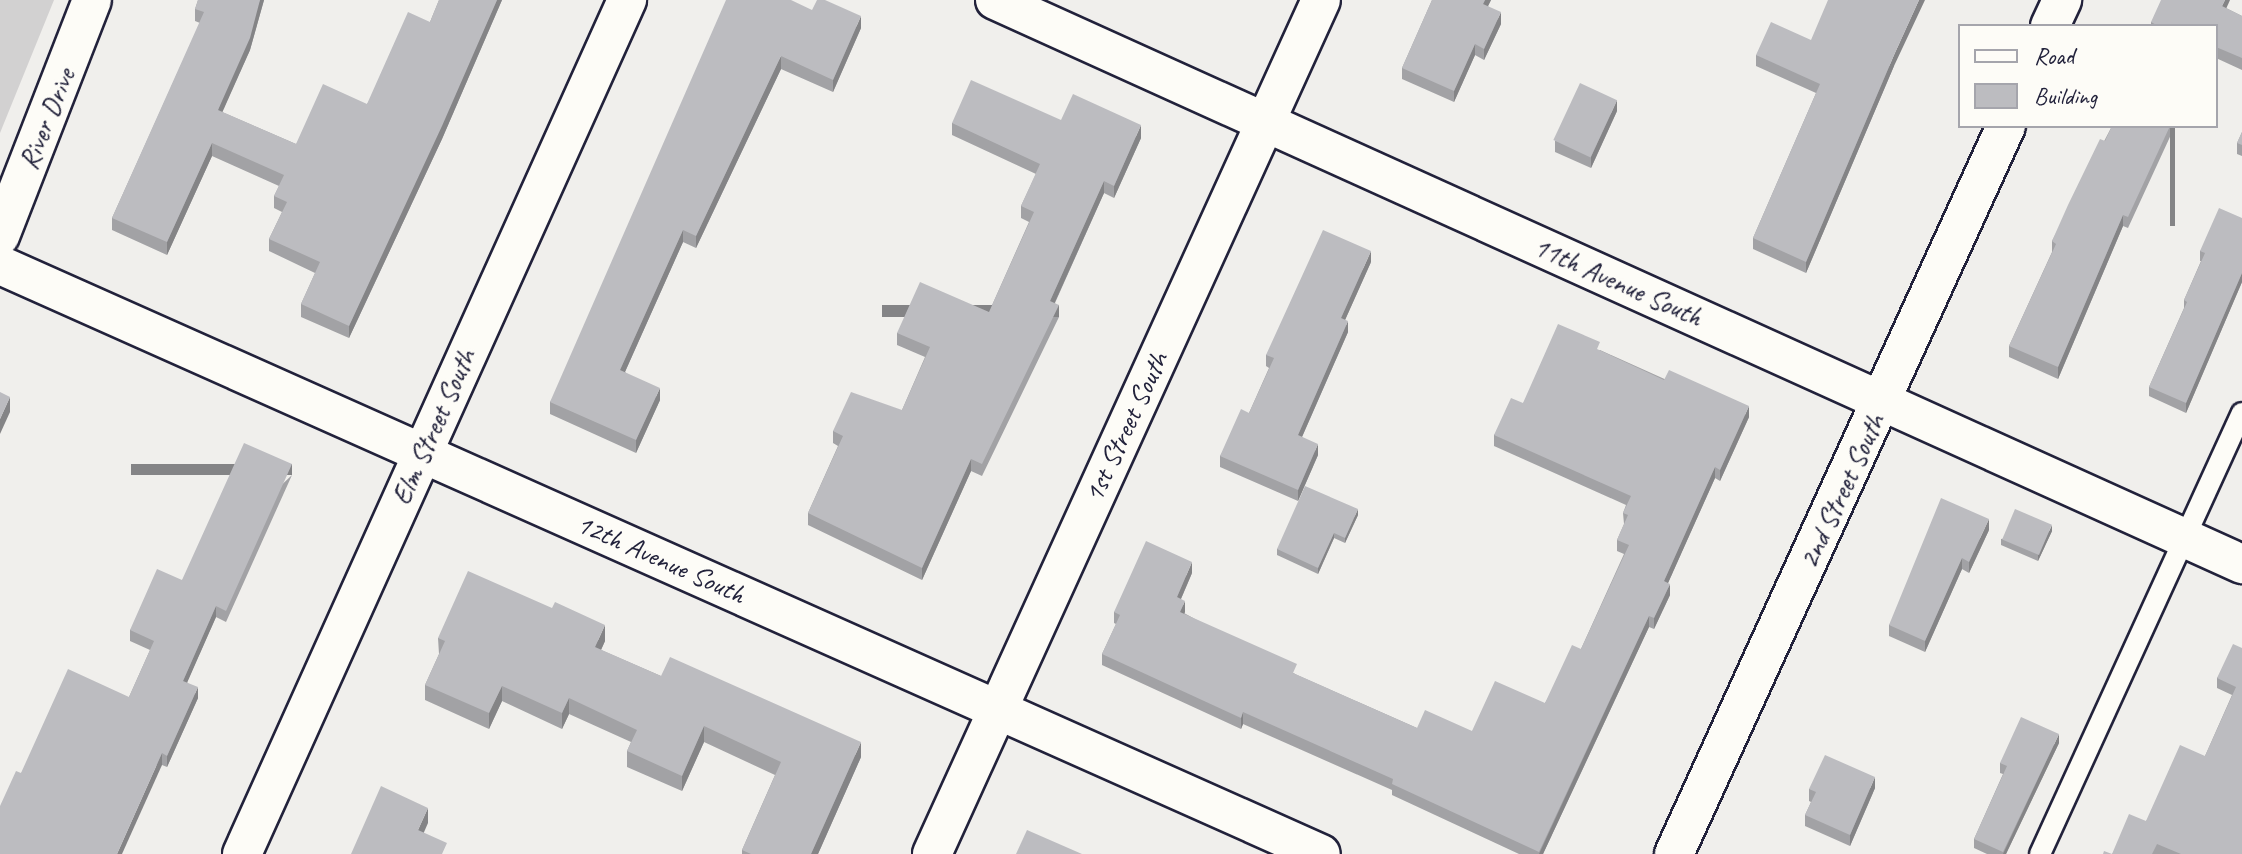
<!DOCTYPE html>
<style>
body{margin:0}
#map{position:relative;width:2242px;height:854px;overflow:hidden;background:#f0efec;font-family:Caveat,sans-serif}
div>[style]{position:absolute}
.green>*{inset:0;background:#d2d1d1}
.roads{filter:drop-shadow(2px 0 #22223b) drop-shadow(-2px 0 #22223b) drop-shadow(0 2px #22223b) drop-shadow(0 -2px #22223b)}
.service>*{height:20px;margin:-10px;padding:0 10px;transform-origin:10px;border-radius:10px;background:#fdfcf7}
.minor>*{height:38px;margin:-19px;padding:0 19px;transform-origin:19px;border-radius:19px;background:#fdfcf7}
.wall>*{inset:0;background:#a2a2a5}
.shaded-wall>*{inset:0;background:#848486;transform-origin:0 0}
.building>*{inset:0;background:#bcbcc0;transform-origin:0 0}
span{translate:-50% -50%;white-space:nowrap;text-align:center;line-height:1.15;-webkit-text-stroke:6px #fdfcf7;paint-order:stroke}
.street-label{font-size:28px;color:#22223b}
.legend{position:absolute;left:1958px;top:24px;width:260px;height:104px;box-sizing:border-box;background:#fdfcf7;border:2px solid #a5a5ac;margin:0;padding:10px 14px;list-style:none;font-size:24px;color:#22223b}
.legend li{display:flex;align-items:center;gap:16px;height:40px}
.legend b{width:40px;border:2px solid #a5a5ac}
</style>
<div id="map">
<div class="green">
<div style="clip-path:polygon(0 0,54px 0,0 133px)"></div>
</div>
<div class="roads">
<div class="service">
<div style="left:2040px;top:854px;width:485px;rotate:-65.4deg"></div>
</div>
<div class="minor">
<div style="left:995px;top:0;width:1369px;rotate:24.34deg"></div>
<div style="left:2050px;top:26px;width:29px;rotate:-65deg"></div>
<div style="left:0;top:236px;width:253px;rotate:-68.7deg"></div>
<div style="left:0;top:265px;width:1446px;rotate:24.03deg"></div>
<div style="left:242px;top:854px;width:937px;rotate:-65.73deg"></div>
<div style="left:932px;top:854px;width:938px;rotate:-65.51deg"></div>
<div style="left:1674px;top:854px;width:800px;rotate:-65.48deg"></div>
</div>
</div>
<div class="wall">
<div style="clip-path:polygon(198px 0,264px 0,250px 50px,222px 112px,296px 144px,367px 104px,430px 22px,439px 0,502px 0,442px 139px,349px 338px,301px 317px,301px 304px,315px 273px,269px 251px,269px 239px,282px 212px,274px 208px,274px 196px,279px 186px,212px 156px,167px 255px,112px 230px,112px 218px,200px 23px,195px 21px,195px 9px)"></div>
<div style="clip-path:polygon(1432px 0,1491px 0,1488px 6px,1501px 24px,1484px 60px,1475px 55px,1454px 102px,1402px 79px,1402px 68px)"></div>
<div style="clip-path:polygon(2226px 8px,2242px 16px,2242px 70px,2216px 58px,2216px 26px,2151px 26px,2151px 22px)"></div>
<div style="clip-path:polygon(812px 10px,861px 28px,833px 92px,781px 69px,696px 248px,683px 242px,625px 372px,660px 400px,636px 453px,550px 414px,550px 402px)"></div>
<div style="clip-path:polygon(1756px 55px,1894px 66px,1806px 273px,1753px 249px,1753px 238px,1816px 93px,1756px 66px)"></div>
<div style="clip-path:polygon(1617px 111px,1591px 168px,1555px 152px,1555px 141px)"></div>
<div style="clip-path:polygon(1061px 120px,1141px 138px,1114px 198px,1104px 193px,1055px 303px,1059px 317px,982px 476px,971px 471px,922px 580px,808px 525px,808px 513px,838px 446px,833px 443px,833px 431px,902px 410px,925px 357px,897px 345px,897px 333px,989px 312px,1029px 222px,1021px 218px,1021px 206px,1036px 174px,952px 135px,952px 123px)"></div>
<div style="clip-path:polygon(2112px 126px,2175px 126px,2128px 228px,2123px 226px,2058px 379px,2009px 357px,2009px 346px,2052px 252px,2052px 241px)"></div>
<div style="clip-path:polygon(2242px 132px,2242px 156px,2237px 154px,2237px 143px)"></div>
<div style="clip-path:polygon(2242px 218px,2242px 282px,2186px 413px,2149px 396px,2149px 387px,2184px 308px,2184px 300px,2201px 261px,2200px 261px,2200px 251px)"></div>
<div style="clip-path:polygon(1371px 262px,1345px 320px,1348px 332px,1302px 437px,1318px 455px,1298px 501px,1220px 467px,1220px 456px,1249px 413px,1269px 368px,1266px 366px,1266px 355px)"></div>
<div style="clip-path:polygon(1600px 350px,1749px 417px,1720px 481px,1715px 478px,1668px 583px,1670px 595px,1654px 629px,1649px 627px,1543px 854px,1519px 854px,1392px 795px,1392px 790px,1243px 724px,1241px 729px,1102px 665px,1102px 654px,1116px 624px,1114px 623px,1114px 612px,1192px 573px,1181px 599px,1185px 612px,1184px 613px,1297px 675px,1417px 728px,1472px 731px,1545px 703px,1581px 649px,1624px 554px,1617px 551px,1617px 540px,1624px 524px,1623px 513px,1626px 505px,1494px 446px,1494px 435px,1523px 403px)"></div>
<div style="clip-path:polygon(292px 475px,226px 622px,216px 617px,187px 682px,198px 698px,167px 767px,162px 765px,21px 773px,129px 697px,150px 650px,130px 641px,130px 630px)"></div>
<div style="clip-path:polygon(1358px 515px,1345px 543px,1334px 538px,1318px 574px,1277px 555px,1277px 549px)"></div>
<div style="clip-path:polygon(1989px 530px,1969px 573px,1962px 569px,1925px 652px,1889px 636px,1889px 625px)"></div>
<div style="clip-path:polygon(2052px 531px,2038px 561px,2001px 545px,2001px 539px)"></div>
<div style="clip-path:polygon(438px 638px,605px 641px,601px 650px,661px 676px,861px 757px,818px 854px,742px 854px,742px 850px,775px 775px,704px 742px,682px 791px,627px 767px,627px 751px,631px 742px,569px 714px,562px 729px,502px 701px,489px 729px,425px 700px,425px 685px,439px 654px)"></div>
<div style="clip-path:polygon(2242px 648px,2242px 854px,2103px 854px,2112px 854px,2146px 821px,2205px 756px,2232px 695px,2217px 688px,2217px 678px)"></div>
<div style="clip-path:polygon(2059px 743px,2006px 854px,1987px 854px,1974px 848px,1974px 839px,2003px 774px,2000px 773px,2000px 763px)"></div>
<div style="clip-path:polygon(1875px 788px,1850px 846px,1805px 826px,1805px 815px,1811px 802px,1809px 801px,1809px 789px)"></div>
</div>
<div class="shaded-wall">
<div style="clip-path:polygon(260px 0,264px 0,250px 50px,218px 122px,218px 110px)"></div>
<div style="clip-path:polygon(497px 0,502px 0,442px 139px,349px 338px,349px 326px)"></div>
<div style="clip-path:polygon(1485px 0,1491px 0,1483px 16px,1483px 4px)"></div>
<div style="clip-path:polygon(1919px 0,1925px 0,1894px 66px,1806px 273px,1806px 262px,1894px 55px)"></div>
<div style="clip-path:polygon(2225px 0,2230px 0,2222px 18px,2222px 6px)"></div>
<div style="clip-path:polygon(1501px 12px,1501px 24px,1484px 60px,1484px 49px)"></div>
<div style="clip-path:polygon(861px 16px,861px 28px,833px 92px,833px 80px)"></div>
<div style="clip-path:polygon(1475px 44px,1475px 55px,1454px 102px,1454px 91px)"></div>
<div style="clip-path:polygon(781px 56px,781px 69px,696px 248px,696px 236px)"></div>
<div style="clip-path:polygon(1617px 100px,1617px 111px,1591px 168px,1591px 157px)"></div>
<div style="clip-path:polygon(1141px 125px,1141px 138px,1114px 198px,1114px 186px)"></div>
<div style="left:2170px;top:126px;width:5px;height:100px"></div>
<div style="clip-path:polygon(212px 143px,212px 156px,167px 255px,167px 242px)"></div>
<div style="clip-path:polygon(1104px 181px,1104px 193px,1050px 313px,1050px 301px)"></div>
<div style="clip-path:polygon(2123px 215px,2123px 226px,2058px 379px,2058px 367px)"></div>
<div style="clip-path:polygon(683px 230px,683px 242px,620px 383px,620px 370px)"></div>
<div style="clip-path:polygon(1371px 251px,1371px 262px,1341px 329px,1341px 318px)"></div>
<div style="clip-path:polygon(2242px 273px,2242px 282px,2186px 413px,2186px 403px)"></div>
<div style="left:1059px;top:305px;width:12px;height:177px;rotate:90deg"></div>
<div style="clip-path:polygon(1348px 321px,1348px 332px,1298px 446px,1298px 435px)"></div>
<div style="clip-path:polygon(660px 388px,660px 400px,636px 453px,636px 440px)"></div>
<div style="clip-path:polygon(10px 397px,10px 412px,0 434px,0 419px)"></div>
<div style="clip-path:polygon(1749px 406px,1749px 417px,1720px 481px,1720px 470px)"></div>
<div style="clip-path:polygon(1318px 444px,1318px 455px,1298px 501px,1298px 490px)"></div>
<div style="clip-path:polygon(971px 459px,971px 471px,922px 580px,922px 568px)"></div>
<div style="left:292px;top:464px;width:11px;height:161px;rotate:90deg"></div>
<div style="clip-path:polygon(1715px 467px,1715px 478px,1664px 592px,1664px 581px)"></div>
<div style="clip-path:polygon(1358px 509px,1358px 515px,1345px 543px,1345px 538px)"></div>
<div style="clip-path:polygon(1989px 519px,1989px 530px,1969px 573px,1969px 562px)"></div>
<div style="clip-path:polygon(2052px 525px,2052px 531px,2038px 561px,2038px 555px)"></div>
<div style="clip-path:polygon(1334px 533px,1334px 538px,1318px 574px,1318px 568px)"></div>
<div style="clip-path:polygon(1962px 558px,1962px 569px,1925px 652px,1925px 641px)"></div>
<div style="clip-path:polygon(1192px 562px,1192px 573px,1177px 608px,1177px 597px)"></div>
<div style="clip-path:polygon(1670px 584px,1670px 595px,1654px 629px,1654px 618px)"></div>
<div style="clip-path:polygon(1185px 601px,1185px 612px,1180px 623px,1180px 612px)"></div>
<div style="clip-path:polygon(216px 606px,216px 617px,183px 692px,183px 681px)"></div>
<div style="clip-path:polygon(1649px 616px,1649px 627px,1543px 854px,1539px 854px)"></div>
<div style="clip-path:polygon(605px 625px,605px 641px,595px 663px,595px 647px)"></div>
<div style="clip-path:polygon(502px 686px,502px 701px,489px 729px,489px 713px)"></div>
<div style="clip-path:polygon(198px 687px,198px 698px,167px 767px,167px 756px)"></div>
<div style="clip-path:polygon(569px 698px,569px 714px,562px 729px,562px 713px)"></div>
<div style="clip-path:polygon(1243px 712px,1243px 724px,1241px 729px,1241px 718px)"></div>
<div style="clip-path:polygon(704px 726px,704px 742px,682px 791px,682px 776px)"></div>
<div style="clip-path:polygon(2059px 734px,2059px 743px,2006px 854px,2003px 854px)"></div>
<div style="clip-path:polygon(861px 742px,861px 757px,818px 854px,811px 854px)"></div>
<div style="clip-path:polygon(162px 753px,162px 765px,122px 854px,117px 854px)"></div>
<div style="clip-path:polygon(1875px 777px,1875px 788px,1850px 846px,1850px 835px)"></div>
<div style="clip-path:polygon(428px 808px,428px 823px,418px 846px,418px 830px)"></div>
</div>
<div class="building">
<div style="clip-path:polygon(198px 0,260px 0,250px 38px,218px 110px,296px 144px,323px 84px,367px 104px,408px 12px,430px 22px,439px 0,497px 0,442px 126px,349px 326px,301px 304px,320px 262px,269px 239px,287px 202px,274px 196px,284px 175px,212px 143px,167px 242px,112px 218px,204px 12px,195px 9px)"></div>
<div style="clip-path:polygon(726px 0,791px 0,812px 10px,817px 0,825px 0,861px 16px,833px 80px,781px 56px,696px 236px,683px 230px,620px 370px,660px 388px,636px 440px,550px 402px)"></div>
<div style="clip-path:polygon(1432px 0,1485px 0,1483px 4px,1501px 12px,1484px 49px,1475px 44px,1454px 91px,1402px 68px)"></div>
<div style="clip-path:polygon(1828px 0,1919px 0,1894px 55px,1806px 262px,1753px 238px,1820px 84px,1756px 55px,1771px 22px,1811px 40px)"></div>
<div style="clip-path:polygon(2161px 0,2225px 0,2222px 6px,2242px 16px,2242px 58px,2216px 47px,2216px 26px,2158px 26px,2151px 22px)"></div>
<div style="clip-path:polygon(971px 80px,1061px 120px,1073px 94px,1141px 125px,1114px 186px,1104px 181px,1050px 301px,1059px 305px,982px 464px,971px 459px,922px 568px,808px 513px,843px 436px,833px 431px,851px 392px,902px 410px,930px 347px,897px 333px,920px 282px,989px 312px,1034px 212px,1021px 206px,1040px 164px,952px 123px)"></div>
<div style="left:1580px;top:83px;width:41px;height:63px;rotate:25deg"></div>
<div style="clip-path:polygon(2112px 126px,2170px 126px,2128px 217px,2123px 215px,2058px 367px,2009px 346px,2056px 244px,2052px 241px,2068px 205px,2100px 139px,2105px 141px)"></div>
<div style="clip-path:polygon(2242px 132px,2242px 145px,2237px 143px)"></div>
<div style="clip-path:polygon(2219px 208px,2242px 218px,2242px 273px,2186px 403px,2149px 387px,2187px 302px,2184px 300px,2205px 253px,2200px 251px)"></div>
<div style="clip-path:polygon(1323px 230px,1371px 251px,1341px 318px,1348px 321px,1298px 435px,1318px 444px,1298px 490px,1220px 456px,1241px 409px,1249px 413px,1274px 358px,1266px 355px)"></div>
<div style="clip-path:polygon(1558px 324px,1600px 342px,1597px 349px,1664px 380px,1669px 370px,1749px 406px,1720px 470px,1715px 467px,1664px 581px,1670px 584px,1654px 618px,1649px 616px,1539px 852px,1392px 784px,1393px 779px,1243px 712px,1241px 718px,1102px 654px,1120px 615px,1114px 612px,1146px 541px,1192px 562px,1177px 597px,1185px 601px,1180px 612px,1297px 664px,1293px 673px,1417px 728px,1425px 710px,1472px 731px,1495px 681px,1545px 703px,1572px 645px,1581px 649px,1629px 545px,1617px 540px,1628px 515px,1623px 513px,1631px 496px,1494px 435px,1511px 398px,1523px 403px)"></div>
<div style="clip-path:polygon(0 392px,10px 397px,0 419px)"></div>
<div style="clip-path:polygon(244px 443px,292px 464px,226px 611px,216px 606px,183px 681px,198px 687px,167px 756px,162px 753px,117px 854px,0 854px,0 806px,16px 771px,21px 773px,68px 669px,129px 697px,154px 641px,130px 630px,157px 569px,182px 580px)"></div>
<div style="clip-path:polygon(1305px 486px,1358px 509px,1345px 538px,1334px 533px,1318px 568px,1277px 549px)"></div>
<div style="clip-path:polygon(1941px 498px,1989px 519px,1969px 562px,1962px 558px,1925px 641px,1889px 625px)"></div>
<div style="left:2015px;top:509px;width:40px;height:33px;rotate:23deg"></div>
<div style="clip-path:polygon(468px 571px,552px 608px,555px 602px,605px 625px,595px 647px,661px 676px,670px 657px,861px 742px,811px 854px,751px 854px,742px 850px,781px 762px,704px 726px,682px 776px,627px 751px,637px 730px,569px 698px,562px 713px,502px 686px,489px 713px,425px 685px,445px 641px,438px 638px)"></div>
<div style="clip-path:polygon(2233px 644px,2242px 648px,2242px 854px,2181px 854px,2157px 844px,2152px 854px,2103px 854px,2104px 851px,2112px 854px,2129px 814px,2146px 821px,2180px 745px,2205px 756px,2236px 687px,2217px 678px)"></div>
<div style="clip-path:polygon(2021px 717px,2059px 734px,2003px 852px,1974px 839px,2007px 766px,2000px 763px)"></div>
<div style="clip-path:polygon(1825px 755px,1875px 777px,1850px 835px,1805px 815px,1816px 792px,1809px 789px)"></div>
<div style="clip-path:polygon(381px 786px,428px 808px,418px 830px,447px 843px,442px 854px,351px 854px)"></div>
<div style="clip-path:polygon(1027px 830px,1082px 854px,1016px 854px)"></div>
</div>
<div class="street-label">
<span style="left:47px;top:119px;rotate:-68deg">River Drive</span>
<span style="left:1618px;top:282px;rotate:24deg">11th Avenue South</span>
<span style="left:434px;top:427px;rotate:-66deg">Elm Street South</span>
<span style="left:1126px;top:427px;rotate:-65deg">1st Street South</span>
<span style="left:1842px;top:491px;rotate:-65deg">2nd Street South</span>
<span style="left:661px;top:559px;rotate:24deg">12th Avenue South</span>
</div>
<ul class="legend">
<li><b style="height:10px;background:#fdfcf7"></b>Road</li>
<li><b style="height:22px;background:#bcbcc0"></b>Building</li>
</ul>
</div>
